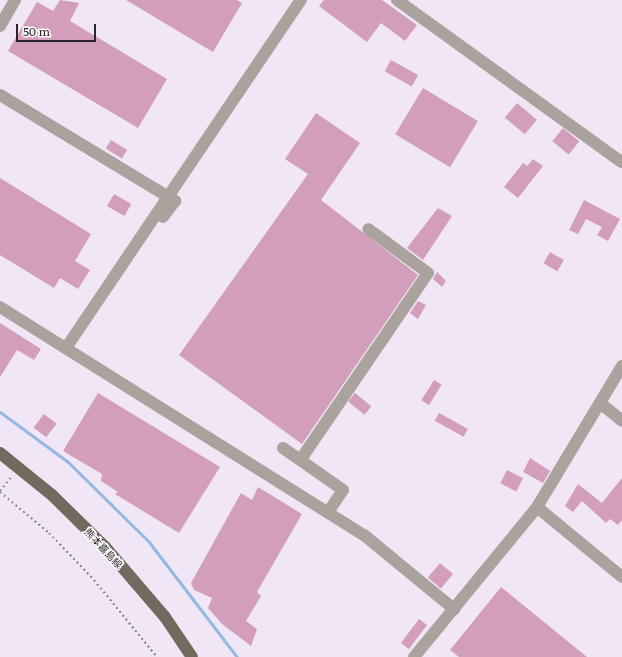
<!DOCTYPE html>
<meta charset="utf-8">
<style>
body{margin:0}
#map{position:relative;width:622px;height:657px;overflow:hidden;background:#f1e6f6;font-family:Literata,"Noto Sans JP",serif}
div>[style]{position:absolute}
.stream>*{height:3px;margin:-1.5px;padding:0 1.5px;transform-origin:1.5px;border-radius:1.5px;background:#95b8e3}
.building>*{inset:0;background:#d29ebc;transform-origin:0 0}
.path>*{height:2px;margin-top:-1px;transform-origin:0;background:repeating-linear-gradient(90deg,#8a828d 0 2px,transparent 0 5px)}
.minor>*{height:12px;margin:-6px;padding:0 6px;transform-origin:6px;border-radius:6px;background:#aaa39d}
.major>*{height:12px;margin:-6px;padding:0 6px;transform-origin:6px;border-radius:6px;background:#73695e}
span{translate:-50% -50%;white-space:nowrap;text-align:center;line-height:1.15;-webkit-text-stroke:3px #fff;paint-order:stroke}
.street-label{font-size:10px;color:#2a262c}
.scale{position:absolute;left:16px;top:24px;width:80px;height:18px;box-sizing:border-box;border:2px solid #2a262c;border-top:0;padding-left:5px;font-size:12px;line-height:14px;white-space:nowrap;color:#2a262c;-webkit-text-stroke:3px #fff;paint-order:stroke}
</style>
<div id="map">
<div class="stream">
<div style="left:0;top:412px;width:84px;rotate:36.3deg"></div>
<div style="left:68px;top:462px;width:114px;rotate:44.6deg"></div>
<div style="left:149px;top:542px;width:145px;rotate:52.6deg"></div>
</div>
<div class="building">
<div style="clip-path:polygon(60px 0,79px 3px,70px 21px,167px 79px,138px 128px,8px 51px,37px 2px,53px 11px)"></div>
<div style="clip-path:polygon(126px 0,237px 0,242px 3px,213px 52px)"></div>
<div style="clip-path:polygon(324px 0,382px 0,417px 25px,405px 41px,381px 23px,367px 42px,319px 6px)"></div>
<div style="left:391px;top:60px;width:31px;height:13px;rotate:29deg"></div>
<div style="left:423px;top:88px;width:64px;height:54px;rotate:31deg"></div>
<div style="left:517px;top:103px;width:26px;height:19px;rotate:40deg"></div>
<div style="clip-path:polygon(316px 113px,360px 143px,321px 200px,418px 275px,302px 444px,179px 355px,308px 174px,285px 159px)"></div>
<div style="left:563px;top:128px;width:21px;height:17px;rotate:39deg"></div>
<div style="left:111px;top:140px;width:19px;height:10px;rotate:32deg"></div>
<div style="clip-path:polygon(533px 159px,543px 166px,518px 198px,504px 187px,523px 163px,527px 166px)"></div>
<div style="clip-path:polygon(0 178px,91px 234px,75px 261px,90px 270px,78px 289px,60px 278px,54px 288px,0 255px)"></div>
<div style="left:114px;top:194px;width:20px;height:14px;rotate:30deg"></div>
<div style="clip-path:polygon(584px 200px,620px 219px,608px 241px,597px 235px,602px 227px,586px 219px,578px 234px,569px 230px)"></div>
<div style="clip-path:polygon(438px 208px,452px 216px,423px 260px,407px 248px)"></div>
<div style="left:550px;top:252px;width:16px;height:13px;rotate:30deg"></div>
<div style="clip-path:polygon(437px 272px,446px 281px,442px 287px,433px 279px)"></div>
<div style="clip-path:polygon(418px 301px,426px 305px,418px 319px,410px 313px)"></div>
<div style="clip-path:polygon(0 323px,41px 349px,34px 360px,17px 350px,0 377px)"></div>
<div style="left:434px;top:380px;width:9px;height:24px;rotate:32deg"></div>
<div style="clip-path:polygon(98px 393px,220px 467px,179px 533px,115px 494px,118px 492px,101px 481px,102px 474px,63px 451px)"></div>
<div style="left:355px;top:393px;width:21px;height:11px;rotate:39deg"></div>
<div style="left:439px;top:413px;width:33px;height:9px;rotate:29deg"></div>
<div style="left:44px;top:414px;width:16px;height:17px;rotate:38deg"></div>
<div style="clip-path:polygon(530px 458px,550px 471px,543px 483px,523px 472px)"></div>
<div style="left:507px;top:470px;width:18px;height:15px;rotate:27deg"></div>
<div style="clip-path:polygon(622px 478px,622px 520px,618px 525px,610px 519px,606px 523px,582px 501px,573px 512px,565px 506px,578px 484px,602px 503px)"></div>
<div style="clip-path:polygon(258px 487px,302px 514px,257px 592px,261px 596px,246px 621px,257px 629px,251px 646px,222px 624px,208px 608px,212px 598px,194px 590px,191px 583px,241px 493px,252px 500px)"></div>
<div style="left:440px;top:563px;width:17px;height:19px;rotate:40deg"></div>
<div style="clip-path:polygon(501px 587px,587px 657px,459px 657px,450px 650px)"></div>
<div style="left:419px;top:619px;width:10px;height:30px;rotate:37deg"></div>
</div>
<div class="path">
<div style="left:0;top:491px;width:19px;rotate:-51deg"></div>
<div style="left:0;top:492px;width:64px;rotate:39.9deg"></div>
<div style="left:49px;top:533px;width:65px;rotate:46.2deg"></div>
<div style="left:94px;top:580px;width:99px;rotate:50.7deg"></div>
</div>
<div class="minor">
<div style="left:397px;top:0;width:277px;rotate:35.8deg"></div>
<div style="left:0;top:26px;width:30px;rotate:-60deg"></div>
<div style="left:0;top:95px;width:205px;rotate:31.2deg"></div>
<div style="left:175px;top:201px;width:20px;rotate:127deg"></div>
<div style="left:0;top:307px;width:430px;rotate:32.1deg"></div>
<div style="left:364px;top:535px;width:117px;rotate:39.4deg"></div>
<div style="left:66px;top:348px;width:420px;rotate:-56deg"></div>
<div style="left:600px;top:403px;width:28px;rotate:39deg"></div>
<div style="left:283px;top:448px;width:73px;rotate:35deg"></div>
<div style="left:343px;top:490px;width:27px;rotate:124deg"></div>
<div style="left:301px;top:459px;width:225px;rotate:-55.7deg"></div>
<div style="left:428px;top:273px;width:74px;rotate:-143.7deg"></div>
<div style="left:537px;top:507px;width:110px;rotate:39.5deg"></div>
<div style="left:414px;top:657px;width:194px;rotate:-50.6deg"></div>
<div style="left:537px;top:507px;width:165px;rotate:-58.9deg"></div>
</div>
<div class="major">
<div style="left:0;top:453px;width:67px;rotate:38.9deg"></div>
<div style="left:52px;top:495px;width:74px;rotate:44.5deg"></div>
<div style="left:105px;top:547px;width:92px;rotate:49.4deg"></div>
<div style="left:165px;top:617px;width:48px;rotate:56deg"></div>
</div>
<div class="street-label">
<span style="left:104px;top:548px;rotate:47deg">熊本嘉島線</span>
</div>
<div class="scale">50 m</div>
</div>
